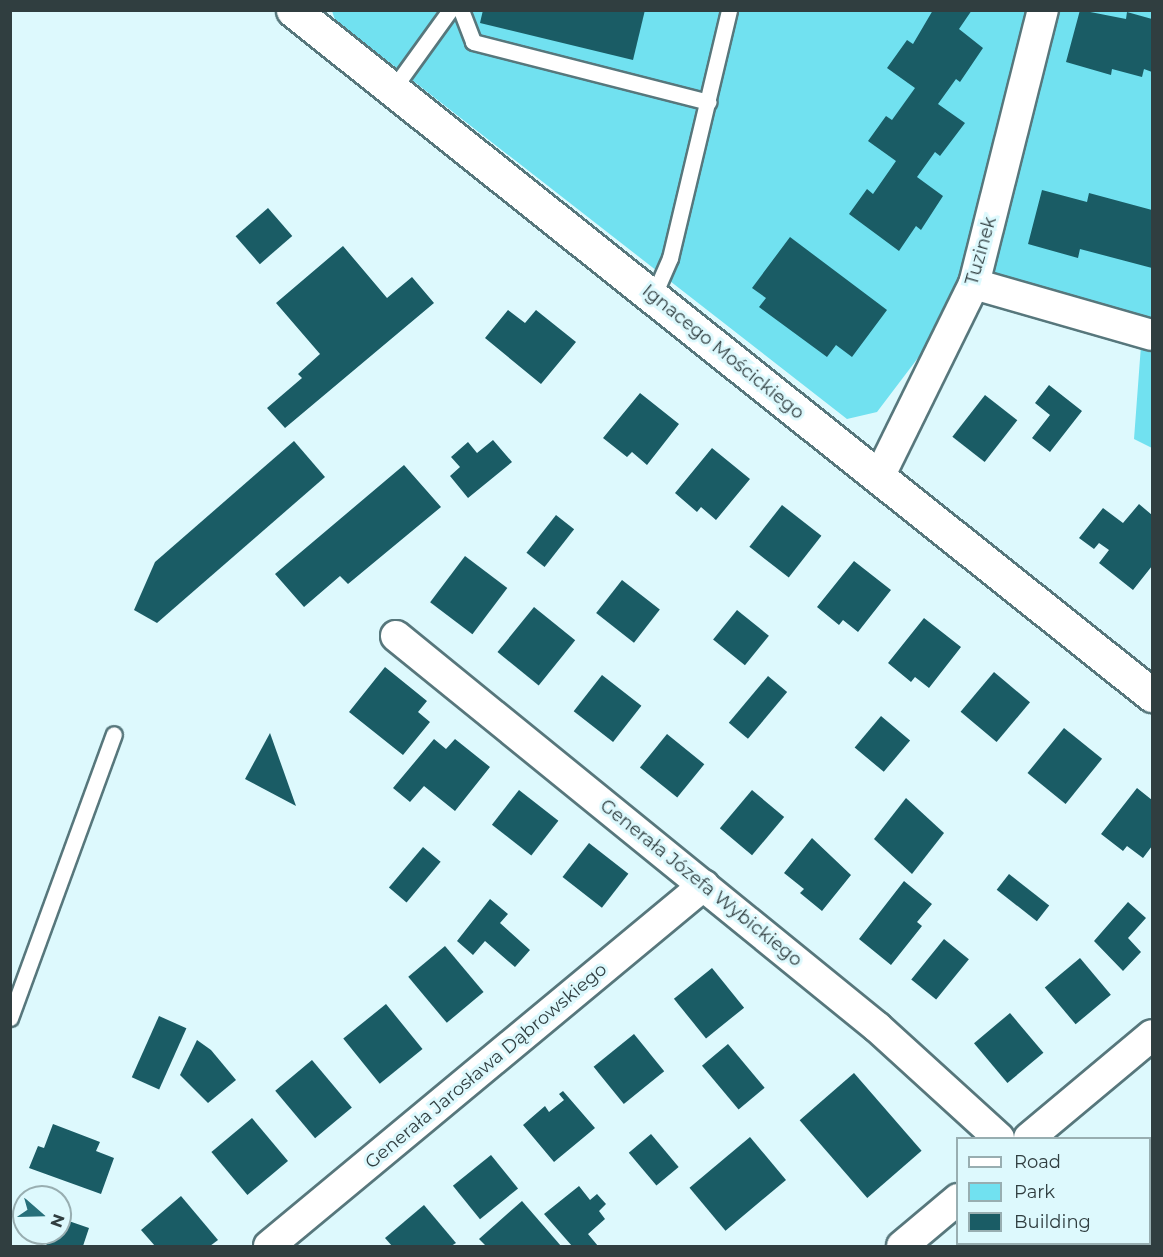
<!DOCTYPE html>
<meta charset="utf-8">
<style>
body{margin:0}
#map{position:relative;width:1163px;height:1257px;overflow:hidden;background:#ddf9fd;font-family:Montserrat,sans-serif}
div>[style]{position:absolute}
.green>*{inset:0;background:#71e1f0}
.building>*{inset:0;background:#1a5c65;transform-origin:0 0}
.roads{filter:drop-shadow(2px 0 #57777c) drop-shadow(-2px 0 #57777c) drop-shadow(0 2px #57777c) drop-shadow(0 -2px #57777c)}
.service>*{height:15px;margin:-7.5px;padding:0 7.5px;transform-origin:7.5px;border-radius:7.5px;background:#fff}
.minor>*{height:30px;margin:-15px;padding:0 15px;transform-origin:15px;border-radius:15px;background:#fff}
.tertiary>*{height:33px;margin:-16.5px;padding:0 16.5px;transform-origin:16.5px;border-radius:16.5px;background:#fff}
span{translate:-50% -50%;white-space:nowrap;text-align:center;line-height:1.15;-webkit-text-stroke:6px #ddf9fd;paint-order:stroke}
.street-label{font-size:18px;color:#303e40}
.frame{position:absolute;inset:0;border:12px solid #303e40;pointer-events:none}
.legend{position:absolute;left:956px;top:1137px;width:195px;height:108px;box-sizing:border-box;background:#ddf9fd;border:2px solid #98aeb1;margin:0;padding:8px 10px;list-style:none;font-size:18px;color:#303e40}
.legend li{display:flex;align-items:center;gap:12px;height:30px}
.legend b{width:30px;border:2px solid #98aeb1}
.north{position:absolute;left:12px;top:1185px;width:60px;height:60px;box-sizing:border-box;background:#ddf9fd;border:2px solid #98aeb1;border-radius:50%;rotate:110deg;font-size:16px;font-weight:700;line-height:24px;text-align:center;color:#303e40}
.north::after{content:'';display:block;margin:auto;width:21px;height:27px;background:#27707a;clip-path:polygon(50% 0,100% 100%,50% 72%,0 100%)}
</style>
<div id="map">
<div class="green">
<div style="clip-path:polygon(332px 11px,1152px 11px,1152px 448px,1134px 439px,1142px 332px,974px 284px,877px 412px,847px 419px,335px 20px)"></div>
</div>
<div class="building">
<div style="clip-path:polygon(483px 10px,645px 10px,633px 60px,480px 23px)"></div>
<div style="clip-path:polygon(933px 10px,972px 10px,959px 29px,983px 48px,960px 82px,956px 79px,938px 104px,965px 123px,940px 156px,935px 152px,917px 177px,943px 196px,921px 230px,916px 226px,899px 251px,849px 214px,867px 189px,873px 194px,896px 161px,868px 141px,886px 116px,892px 120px,915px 88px,887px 68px,907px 40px,913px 44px)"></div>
<div style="clip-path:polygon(1080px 10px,1126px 19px,1127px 12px,1152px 19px,1152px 72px,1144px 69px,1142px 77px,1112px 69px,1111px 75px,1066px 62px)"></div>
<div style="clip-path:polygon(1042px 190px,1087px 202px,1089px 193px,1152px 210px,1152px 268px,1080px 249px,1078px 258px,1028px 244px)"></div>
<div style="left:268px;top:208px;width:37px;height:43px;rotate:49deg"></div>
<div style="clip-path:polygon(790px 237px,887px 310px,852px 357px,836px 345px,827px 357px,759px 307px,766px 298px,752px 288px)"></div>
<div style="clip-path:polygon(343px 246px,387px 298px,412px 277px,434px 303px,285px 428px,267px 408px,302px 378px,298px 374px,320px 354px,276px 303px)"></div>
<div style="clip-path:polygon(508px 310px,525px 323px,536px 310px,576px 342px,541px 384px,485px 338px)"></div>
<div style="clip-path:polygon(1049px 385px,1082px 411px,1050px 452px,1032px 438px,1050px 415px,1035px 403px)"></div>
<div style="clip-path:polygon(640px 393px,679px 424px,647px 465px,632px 452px,627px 457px,603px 438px)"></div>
<div style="left:985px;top:395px;width:41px;height:53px;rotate:38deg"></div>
<div style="clip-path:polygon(493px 440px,512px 462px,468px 498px,450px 476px,460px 467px,451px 457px,468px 442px,477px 453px)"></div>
<div style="clip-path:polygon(294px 441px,325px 477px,157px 623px,134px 610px,155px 562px)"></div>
<div style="clip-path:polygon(712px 448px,750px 479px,716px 520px,701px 507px,697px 512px,675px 493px)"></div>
<div style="clip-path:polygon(404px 465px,441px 507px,348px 584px,340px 576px,304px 607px,275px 574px)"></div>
<div style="clip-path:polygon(1139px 504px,1152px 515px,1152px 566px,1133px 590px,1099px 563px,1109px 550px,1099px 543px,1094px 549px,1079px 538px,1103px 508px,1123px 523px)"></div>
<div style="left:782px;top:505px;width:50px;height:53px;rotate:38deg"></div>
<div style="left:556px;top:515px;width:23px;height:48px;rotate:38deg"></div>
<div style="left:465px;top:556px;width:53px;height:58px;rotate:37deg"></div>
<div style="clip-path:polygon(854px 561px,891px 590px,858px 632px,843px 620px,839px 625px,817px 607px)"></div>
<div style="left:622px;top:580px;width:48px;height:42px;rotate:38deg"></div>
<div style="left:534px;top:607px;width:53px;height:58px;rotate:39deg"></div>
<div style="left:737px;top:610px;width:41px;height:38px;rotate:39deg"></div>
<div style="clip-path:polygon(924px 618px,961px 647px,929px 688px,915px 677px,911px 682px,888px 663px)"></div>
<div style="clip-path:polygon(385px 667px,427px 701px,418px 712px,430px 722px,403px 755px,349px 712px)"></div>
<div style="left:994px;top:672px;width:47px;height:52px;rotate:40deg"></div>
<div style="left:602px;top:675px;width:50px;height:46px;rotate:38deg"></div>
<div style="left:768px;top:676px;width:25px;height:61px;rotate:40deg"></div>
<div style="left:881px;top:716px;width:38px;height:41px;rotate:40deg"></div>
<div style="left:1064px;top:728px;width:49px;height:58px;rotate:39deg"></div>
<div style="clip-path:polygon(270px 733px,296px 806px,245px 779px)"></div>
<div style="left:667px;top:734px;width:48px;height:43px;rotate:39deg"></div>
<div style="clip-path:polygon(434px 739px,446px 749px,455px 739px,490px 767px,455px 811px,424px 786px,410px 802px,393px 788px)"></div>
<div style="clip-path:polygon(1137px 788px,1152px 800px,1152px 846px,1143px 858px,1127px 846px,1123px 851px,1101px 834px)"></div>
<div style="left:519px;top:790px;width:50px;height:44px;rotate:38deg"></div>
<div style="left:752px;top:790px;width:42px;height:50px;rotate:40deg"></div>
<div style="clip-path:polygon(906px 798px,944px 833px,912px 874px,874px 839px)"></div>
<div style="clip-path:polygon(812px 838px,851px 875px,822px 911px,800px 893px,804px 889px,784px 873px)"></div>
<div style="left:589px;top:843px;width:50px;height:43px;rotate:38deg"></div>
<div style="left:423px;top:847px;width:23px;height:53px;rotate:40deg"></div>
<div style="left:1009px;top:874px;width:51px;height:20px;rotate:38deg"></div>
<div style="clip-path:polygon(904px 881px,932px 904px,917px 922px,922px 926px,891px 965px,859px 939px)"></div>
<div style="clip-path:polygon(490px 899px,508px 914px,500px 923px,530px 950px,515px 967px,485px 941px,473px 955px,457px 941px)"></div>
<div style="clip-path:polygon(1128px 902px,1146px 918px,1128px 938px,1141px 952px,1123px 971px,1094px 941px)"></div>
<div style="left:944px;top:939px;width:32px;height:52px;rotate:39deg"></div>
<div style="left:445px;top:946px;width:60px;height:48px;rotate:50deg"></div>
<div style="left:1080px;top:958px;width:48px;height:46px;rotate:50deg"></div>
<div style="left:712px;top:968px;width:51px;height:49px;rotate:51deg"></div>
<div style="left:386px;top:1004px;width:58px;height:55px;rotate:51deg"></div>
<div style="left:1010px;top:1013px;width:52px;height:47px;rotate:50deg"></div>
<div style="left:159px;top:1016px;width:30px;height:67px;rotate:24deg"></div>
<div style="left:634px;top:1034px;width:48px;height:52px;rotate:51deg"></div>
<div style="clip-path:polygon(197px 1040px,211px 1050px,236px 1080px,208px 1103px,180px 1075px)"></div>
<div style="left:728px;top:1044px;width:57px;height:34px;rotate:50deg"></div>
<div style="left:312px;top:1060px;width:62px;height:48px;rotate:50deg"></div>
<div style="left:854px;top:1073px;width:103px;height:72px;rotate:49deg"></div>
<div style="clip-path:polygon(563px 1091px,595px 1128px,554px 1162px,523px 1125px,545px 1106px,549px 1112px,564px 1100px,559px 1094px)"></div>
<div style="left:252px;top:1118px;width:56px;height:53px;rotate:50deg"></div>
<div style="clip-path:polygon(53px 1124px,100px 1142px,96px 1151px,114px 1158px,101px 1194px,29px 1168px,38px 1146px,44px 1148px)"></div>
<div style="left:651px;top:1134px;width:43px;height:29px;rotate:50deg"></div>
<div style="left:750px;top:1137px;width:56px;height:79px;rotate:50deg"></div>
<div style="left:491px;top:1155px;width:43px;height:49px;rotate:51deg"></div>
<div style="clip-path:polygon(579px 1186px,590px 1200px,597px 1194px,606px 1204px,599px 1211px,605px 1219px,588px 1234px,598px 1246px,572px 1246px,544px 1214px)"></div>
<div style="clip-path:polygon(181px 1196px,218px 1240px,210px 1246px,155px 1246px,141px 1230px)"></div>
<div style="clip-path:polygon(522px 1201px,561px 1246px,486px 1246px,479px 1239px)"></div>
<div style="clip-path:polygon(424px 1205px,456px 1243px,451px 1246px,392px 1246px,385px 1238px)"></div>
<div style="clip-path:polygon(60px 1218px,89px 1228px,83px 1246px,46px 1246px,50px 1233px,60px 1233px)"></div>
<div style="clip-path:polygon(1010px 1244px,1044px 1244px,1046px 1246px,1006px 1246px)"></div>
</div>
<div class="roads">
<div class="service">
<div style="left:461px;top:10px;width:34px;rotate:69deg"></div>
<div style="left:473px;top:42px;width:243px;rotate:14.3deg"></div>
<div style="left:393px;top:89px;width:97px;rotate:-54.2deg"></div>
<div style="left:653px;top:297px;width:43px;rotate:-66.4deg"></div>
<div style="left:670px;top:258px;width:255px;rotate:-76.6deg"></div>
<div style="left:10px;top:1018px;width:302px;rotate:-69.9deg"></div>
</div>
<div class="minor">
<div style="left:974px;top:284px;width:185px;rotate:16deg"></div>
<div style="left:879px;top:477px;width:215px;rotate:-63.8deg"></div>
<div style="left:974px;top:284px;width:283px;rotate:-75.9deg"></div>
<div style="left:396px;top:636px;width:620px;rotate:39.11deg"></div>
<div style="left:877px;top:1027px;width:165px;rotate:42.3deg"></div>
<div style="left:1029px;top:1138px;width:160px;rotate:-39.9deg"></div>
<div style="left:269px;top:1246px;width:565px;rotate:-39.69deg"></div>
<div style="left:902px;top:1246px;width:73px;rotate:-40deg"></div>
</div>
<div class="tertiary">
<div style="left:293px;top:10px;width:1099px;rotate:38.57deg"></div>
</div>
</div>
<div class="street-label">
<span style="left:981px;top:251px;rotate:-74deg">Tuzinek</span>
<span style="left:723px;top:352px;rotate:39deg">Ignacego Mościckiego</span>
<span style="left:701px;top:883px;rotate:39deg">Generała Józefa Wybickiego</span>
<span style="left:486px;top:1066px;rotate:-40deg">Generała Jarosława Dąbrowskiego</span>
</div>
<div class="frame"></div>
<ul class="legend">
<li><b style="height:8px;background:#fff"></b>Road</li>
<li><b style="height:16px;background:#71e1f0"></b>Park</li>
<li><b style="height:16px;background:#1a5c65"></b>Building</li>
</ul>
<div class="north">N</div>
</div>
